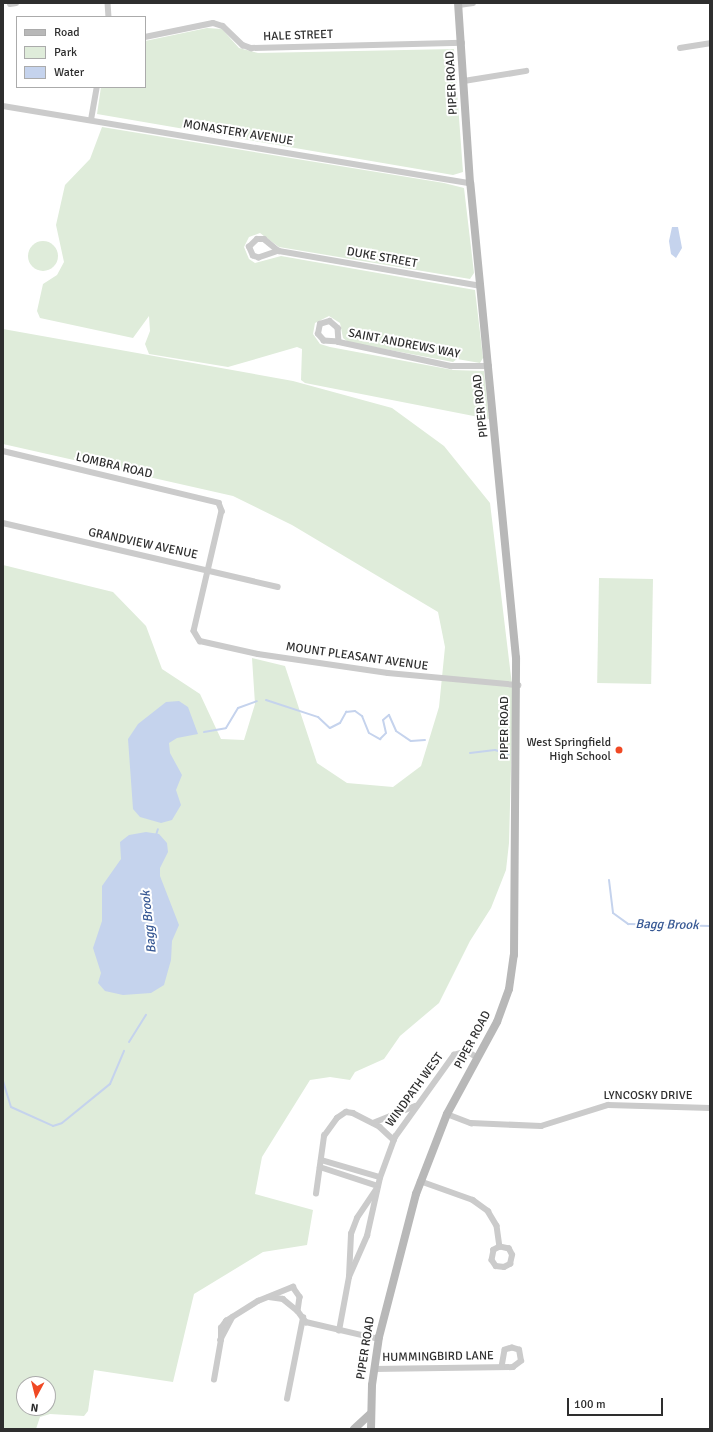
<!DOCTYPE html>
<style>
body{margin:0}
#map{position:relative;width:713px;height:1432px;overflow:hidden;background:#fff;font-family:Signika,sans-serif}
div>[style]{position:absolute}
.green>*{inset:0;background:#dfecda;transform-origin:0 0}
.round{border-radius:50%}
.water>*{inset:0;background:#c5d3ed}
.stream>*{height:2px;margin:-1px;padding:0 1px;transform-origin:1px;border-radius:1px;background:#c5d3ed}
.street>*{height:5.5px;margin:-2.75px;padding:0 2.75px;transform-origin:2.75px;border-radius:2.75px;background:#cbcbcb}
.secondary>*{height:8px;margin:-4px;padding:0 4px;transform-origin:4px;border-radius:4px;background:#b8b8b8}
.dots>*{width:11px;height:11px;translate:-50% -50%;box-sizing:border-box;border:2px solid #fff;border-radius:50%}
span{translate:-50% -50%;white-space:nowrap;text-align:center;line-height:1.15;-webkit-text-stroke:4px #fff;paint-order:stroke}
.street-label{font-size:12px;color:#2e2e2e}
.poi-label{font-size:12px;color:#2e2e2e}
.right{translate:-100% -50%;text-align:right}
.water-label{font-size:13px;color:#375894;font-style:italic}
.frame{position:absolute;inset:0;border:4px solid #2e2e2e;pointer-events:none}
.legend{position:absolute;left:16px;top:16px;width:130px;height:72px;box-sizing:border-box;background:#fff;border:1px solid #ababab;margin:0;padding:5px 7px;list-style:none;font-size:12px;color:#2e2e2e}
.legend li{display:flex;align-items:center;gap:8px;height:20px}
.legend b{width:20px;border:1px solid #ababab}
.north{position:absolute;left:16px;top:1376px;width:40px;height:40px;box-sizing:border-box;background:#fff;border:1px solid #ababab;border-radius:50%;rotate:187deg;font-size:11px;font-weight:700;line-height:16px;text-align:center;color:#2e2e2e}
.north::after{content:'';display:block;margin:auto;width:14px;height:18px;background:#f04924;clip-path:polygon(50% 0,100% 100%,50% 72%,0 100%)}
.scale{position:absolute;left:567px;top:1398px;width:96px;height:18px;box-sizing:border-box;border:2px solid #2e2e2e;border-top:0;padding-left:5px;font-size:12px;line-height:14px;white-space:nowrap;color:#2e2e2e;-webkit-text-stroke:3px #fff;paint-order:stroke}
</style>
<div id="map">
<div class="green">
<div style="clip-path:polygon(207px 28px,222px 29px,239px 48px,258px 53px,454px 49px,463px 172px,453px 175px,97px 114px,101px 87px,145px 87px,145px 41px)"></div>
<div style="clip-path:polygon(102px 127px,444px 183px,464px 188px,474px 273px,470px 279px,279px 247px,260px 233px,249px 237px,244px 247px,249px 259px,255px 263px,281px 256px,475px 290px,483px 358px,480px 363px,457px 359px,453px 362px,348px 342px,343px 338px,340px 323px,329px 316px,315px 323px,313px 334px,320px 344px,330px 347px,453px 370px,484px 371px,489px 419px,305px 383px,301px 380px,302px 349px,297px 347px,228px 367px,149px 354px,145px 344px,150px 331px,149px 316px,133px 338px,40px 318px,37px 311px,43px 284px,57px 275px,64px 262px,56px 225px,65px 185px,90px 159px)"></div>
<div class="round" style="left:28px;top:241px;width:30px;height:30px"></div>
<div style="clip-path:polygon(evenodd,3px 329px,293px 381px,392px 408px,444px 446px,490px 503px,513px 693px,509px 843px,506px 870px,491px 908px,470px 941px,439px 1003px,400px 1036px,384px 1059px,355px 1072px,350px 1080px,330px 1077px,310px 1080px,262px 1157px,255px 1194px,313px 1210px,307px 1245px,263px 1252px,194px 1294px,173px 1382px,94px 1370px,88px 1411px,84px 1416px,50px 1414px,40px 1417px,36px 1429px,3px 1429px,3px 565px,113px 592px,146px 626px,162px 669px,200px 694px,221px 739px,244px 740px,255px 704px,252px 658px,285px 666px,317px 763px,347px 783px,393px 787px,421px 766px,439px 707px,445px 647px,438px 612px,292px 525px,233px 496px,3px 444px,3px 329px,24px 1384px,48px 1384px,48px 1408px,24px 1408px,24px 1384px)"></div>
<div style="left:599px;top:578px;width:54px;height:105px;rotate:1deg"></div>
</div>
<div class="water">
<div style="clip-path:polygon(672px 227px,678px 227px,682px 248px,676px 258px,671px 254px,669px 241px)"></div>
<div style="clip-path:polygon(179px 701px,188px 707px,198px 734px,177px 738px,169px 743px,170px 753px,182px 775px,176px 790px,181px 805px,172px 820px,161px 823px,140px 817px,133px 809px,128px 739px,138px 724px,166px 702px)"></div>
<div style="clip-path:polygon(146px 832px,159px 834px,167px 843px,168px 852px,160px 868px,160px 876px,179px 925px,172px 941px,171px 960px,164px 985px,151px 993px,123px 995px,105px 991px,98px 983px,101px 973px,93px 948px,102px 921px,102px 886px,121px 859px,120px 842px,129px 835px)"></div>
</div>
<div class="stream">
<div style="left:266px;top:700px;width:55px;rotate:18.1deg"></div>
<div style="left:318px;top:717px;width:16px;rotate:43deg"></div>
<div style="left:330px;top:728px;width:11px;rotate:-27deg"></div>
<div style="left:340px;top:723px;width:13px;rotate:-61deg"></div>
<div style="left:346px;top:712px;width:9px;rotate:-6deg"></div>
<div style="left:355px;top:711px;width:9px;rotate:36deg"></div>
<div style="left:362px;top:716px;width:18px;rotate:68deg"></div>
<div style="left:369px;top:733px;width:13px;rotate:29deg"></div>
<div style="left:380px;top:739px;width:8px;rotate:-45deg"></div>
<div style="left:386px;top:733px;width:13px;rotate:-103deg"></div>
<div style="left:383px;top:720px;width:8px;rotate:-40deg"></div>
<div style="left:389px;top:715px;width:17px;rotate:66deg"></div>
<div style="left:396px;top:731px;width:18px;rotate:34deg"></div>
<div style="left:411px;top:741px;width:14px;rotate:-4deg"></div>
<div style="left:204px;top:732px;width:22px;rotate:-10deg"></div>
<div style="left:226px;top:728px;width:23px;rotate:-59deg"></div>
<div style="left:238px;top:708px;width:20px;rotate:-20deg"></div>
<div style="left:470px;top:753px;width:25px;rotate:-7deg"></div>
<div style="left:495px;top:750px;width:14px;rotate:17deg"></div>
<div style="left:156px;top:835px;width:6px;rotate:-72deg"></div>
<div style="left:609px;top:880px;width:33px;rotate:83deg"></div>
<div style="left:613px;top:913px;width:19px;rotate:36deg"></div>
<div style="left:628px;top:924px;width:82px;rotate:1.4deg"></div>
<div style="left:129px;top:1042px;width:32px;rotate:-58deg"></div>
<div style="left:3px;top:1081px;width:27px;rotate:73deg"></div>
<div style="left:11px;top:1107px;width:46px;rotate:24.3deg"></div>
<div style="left:53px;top:1126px;width:9px;rotate:-18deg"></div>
<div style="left:62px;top:1123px;width:62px;rotate:-39.1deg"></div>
<div style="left:110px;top:1084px;width:36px;rotate:-67deg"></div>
</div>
<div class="street">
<div style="left:108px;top:3px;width:14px;rotate:86deg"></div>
<div style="left:10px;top:4px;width:6px;rotate:-9deg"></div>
<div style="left:459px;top:5px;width:14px;rotate:-8deg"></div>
<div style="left:145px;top:37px;width:69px;rotate:-11.6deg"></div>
<div style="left:213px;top:23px;width:10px;rotate:17deg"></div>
<div style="left:223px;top:26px;width:28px;rotate:44deg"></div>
<div style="left:243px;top:45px;width:9px;rotate:21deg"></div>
<div style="left:251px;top:48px;width:211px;rotate:-1.4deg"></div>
<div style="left:680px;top:48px;width:30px;rotate:-9deg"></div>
<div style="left:464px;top:81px;width:63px;rotate:-9.2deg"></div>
<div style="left:3px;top:106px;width:473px;rotate:9.4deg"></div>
<div style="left:91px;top:120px;width:34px;rotate:-80deg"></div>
<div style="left:257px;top:239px;width:7px"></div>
<div style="left:264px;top:239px;width:19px;rotate:39deg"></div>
<div style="left:279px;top:251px;width:21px;rotate:161deg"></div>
<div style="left:259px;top:258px;width:6px;rotate:-162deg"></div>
<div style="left:253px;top:256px;width:10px;rotate:-114deg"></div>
<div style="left:249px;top:247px;width:11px;rotate:-45deg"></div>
<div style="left:279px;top:251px;width:205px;rotate:9.8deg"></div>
<div style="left:330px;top:321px;width:11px;rotate:41deg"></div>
<div style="left:338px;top:328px;width:14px;rotate:86deg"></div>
<div style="left:339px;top:342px;width:15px;rotate:-176deg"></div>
<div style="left:324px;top:341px;width:9px;rotate:-131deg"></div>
<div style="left:318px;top:334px;width:10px;rotate:-79deg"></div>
<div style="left:320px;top:324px;width:10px;rotate:-17deg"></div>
<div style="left:339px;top:342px;width:115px;rotate:12.1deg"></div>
<div style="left:451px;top:366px;width:38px"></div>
<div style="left:3px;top:451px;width:222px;rotate:13.5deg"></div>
<div style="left:219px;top:503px;width:9px;rotate:69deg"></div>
<div style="left:222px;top:511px;width:123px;rotate:103.1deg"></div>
<div style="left:194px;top:631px;width:12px;rotate:59deg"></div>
<div style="left:200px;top:641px;width:59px;rotate:12.6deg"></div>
<div style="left:258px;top:654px;width:131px;rotate:8.3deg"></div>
<div style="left:388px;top:673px;width:131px;rotate:5.3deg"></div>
<div style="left:3px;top:523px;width:282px;rotate:13.1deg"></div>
<div style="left:447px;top:1114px;width:26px;rotate:21deg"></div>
<div style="left:471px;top:1123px;width:70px;rotate:2.5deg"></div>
<div style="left:541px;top:1126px;width:70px;rotate:-17.4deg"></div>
<div style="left:608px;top:1105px;width:102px;rotate:1.7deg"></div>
<div style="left:373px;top:1123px;width:45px;rotate:-22deg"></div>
<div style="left:321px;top:1160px;width:61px;rotate:16.1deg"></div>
<div style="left:320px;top:1167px;width:61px;rotate:18.1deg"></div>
<div style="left:420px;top:1181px;width:56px;rotate:19.7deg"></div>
<div style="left:473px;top:1200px;width:19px;rotate:36deg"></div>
<div style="left:488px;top:1211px;width:17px;rotate:59deg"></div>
<div style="left:497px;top:1226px;width:21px;rotate:82deg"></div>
<div style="left:500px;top:1247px;width:7px;rotate:153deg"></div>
<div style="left:494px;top:1250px;width:10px;rotate:101deg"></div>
<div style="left:492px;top:1260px;width:7px;rotate:56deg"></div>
<div style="left:496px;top:1266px;width:8px;rotate:7deg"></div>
<div style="left:504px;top:1267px;width:7px;rotate:-27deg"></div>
<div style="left:510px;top:1264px;width:9px;rotate:-77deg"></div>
<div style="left:512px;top:1255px;width:7px;rotate:-117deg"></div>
<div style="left:509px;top:1249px;width:9px;rotate:-167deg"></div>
<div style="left:316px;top:1194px;width:59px;rotate:-82.1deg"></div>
<div style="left:324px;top:1136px;width:22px;rotate:-54deg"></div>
<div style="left:337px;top:1118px;width:11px;rotate:-34deg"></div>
<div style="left:346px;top:1112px;width:7px;rotate:8deg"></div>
<div style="left:353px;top:1113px;width:30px;rotate:27deg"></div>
<div style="left:380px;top:1127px;width:19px;rotate:43deg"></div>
<div style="left:349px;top:1277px;width:45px;rotate:-66.3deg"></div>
<div style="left:367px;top:1236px;width:59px;rotate:-77.4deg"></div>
<div style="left:380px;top:1178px;width:44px;rotate:-69.9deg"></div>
<div style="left:395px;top:1137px;width:101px;rotate:-54.3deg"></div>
<div style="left:454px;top:1055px;width:14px;rotate:-17deg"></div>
<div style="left:467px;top:1051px;width:13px;rotate:32deg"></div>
<div style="left:269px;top:1297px;width:14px;rotate:8deg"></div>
<div style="left:283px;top:1299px;width:19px;rotate:39deg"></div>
<div style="left:233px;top:1317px;width:26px;rotate:118deg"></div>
<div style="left:221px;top:1340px;width:12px;rotate:-90deg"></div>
<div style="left:221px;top:1328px;width:9px;rotate:-54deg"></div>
<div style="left:226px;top:1321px;width:38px;rotate:-32deg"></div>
<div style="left:258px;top:1301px;width:38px;rotate:-22deg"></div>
<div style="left:293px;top:1287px;width:12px;rotate:55deg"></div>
<div style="left:300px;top:1297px;width:14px;rotate:98deg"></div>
<div style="left:298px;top:1311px;width:14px;rotate:54deg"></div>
<div style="left:306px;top:1322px;width:75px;rotate:13.1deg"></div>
<div style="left:339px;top:1331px;width:55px;rotate:-79.5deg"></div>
<div style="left:349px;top:1277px;width:43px;rotate:-87.3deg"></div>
<div style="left:351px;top:1234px;width:17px;rotate:-69deg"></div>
<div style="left:357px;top:1218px;width:34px;rotate:-56deg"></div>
<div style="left:374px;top:1369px;width:139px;rotate:-0.8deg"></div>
<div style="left:513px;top:1367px;width:10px;rotate:-37deg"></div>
<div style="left:521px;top:1361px;width:11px;rotate:-100deg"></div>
<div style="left:519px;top:1350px;width:7px;rotate:-164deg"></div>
<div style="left:512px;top:1348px;width:7px;rotate:164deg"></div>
<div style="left:505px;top:1350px;width:17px;rotate:100deg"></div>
<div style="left:214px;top:1380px;width:41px;rotate:-80.1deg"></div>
<div style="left:287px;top:1399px;width:83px;rotate:-78.8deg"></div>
</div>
<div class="secondary">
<div style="left:354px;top:1429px;width:23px;rotate:-43deg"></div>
<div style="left:371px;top:1429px;width:44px;rotate:-88.7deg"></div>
<div style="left:372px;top:1385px;width:49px;rotate:-81.7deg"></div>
<div style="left:379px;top:1337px;width:148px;rotate:-75.5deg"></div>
<div style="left:416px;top:1194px;width:86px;rotate:-68.8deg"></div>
<div style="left:447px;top:1114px;width:105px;rotate:-61.5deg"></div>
<div style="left:497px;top:1022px;width:35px;rotate:-70deg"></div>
<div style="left:509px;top:989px;width:34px;rotate:-82deg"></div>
<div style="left:514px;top:955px;width:297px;rotate:-89.6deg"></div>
<div style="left:516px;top:658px;width:477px;rotate:-95.5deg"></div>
<div style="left:470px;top:183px;width:180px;rotate:-93.8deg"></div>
</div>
<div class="dots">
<div style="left:619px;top:750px;background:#f04924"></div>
</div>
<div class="street-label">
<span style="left:298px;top:36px;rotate:-2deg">HALE STREET</span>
<span style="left:452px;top:83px;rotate:-93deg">PIPER ROAD</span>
<span style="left:238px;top:133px;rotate:9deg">MONASTERY AVENUE</span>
<span style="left:382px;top:258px;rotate:10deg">DUKE STREET</span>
<span style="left:404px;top:344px;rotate:11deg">SAINT ANDREWS WAY</span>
<span style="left:481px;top:406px;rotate:-96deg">PIPER ROAD</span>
<span style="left:114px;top:466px;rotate:13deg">LOMBRA ROAD</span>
<span style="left:143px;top:544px;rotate:12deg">GRANDVIEW AVENUE</span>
<span style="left:357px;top:657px;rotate:8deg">MOUNT PLEASANT AVENUE</span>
<span style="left:505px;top:728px;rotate:-90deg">PIPER ROAD</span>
<span style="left:473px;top:1040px;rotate:-62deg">PIPER ROAD</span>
<span style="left:415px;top:1090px;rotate:-54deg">WINDPATH WEST</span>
<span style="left:648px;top:1096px">LYNCOSKY DRIVE</span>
<span style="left:366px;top:1348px;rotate:-81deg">PIPER ROAD</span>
<span style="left:438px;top:1357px;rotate:-1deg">HUMMINGBIRD LANE</span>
</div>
<div class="poi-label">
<span class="right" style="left:611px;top:750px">West Springfield<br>High School</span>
</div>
<div class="water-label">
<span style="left:149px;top:922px;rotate:-96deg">Bagg Brook</span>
<span style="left:667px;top:925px;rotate:1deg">Bagg Brook</span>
</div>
<div class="frame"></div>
<ul class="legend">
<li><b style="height:5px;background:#b8b8b8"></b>Road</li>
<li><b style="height:11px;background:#dfecda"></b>Park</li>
<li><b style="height:11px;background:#c5d3ed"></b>Water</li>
</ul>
<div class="north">N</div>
<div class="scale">100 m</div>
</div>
